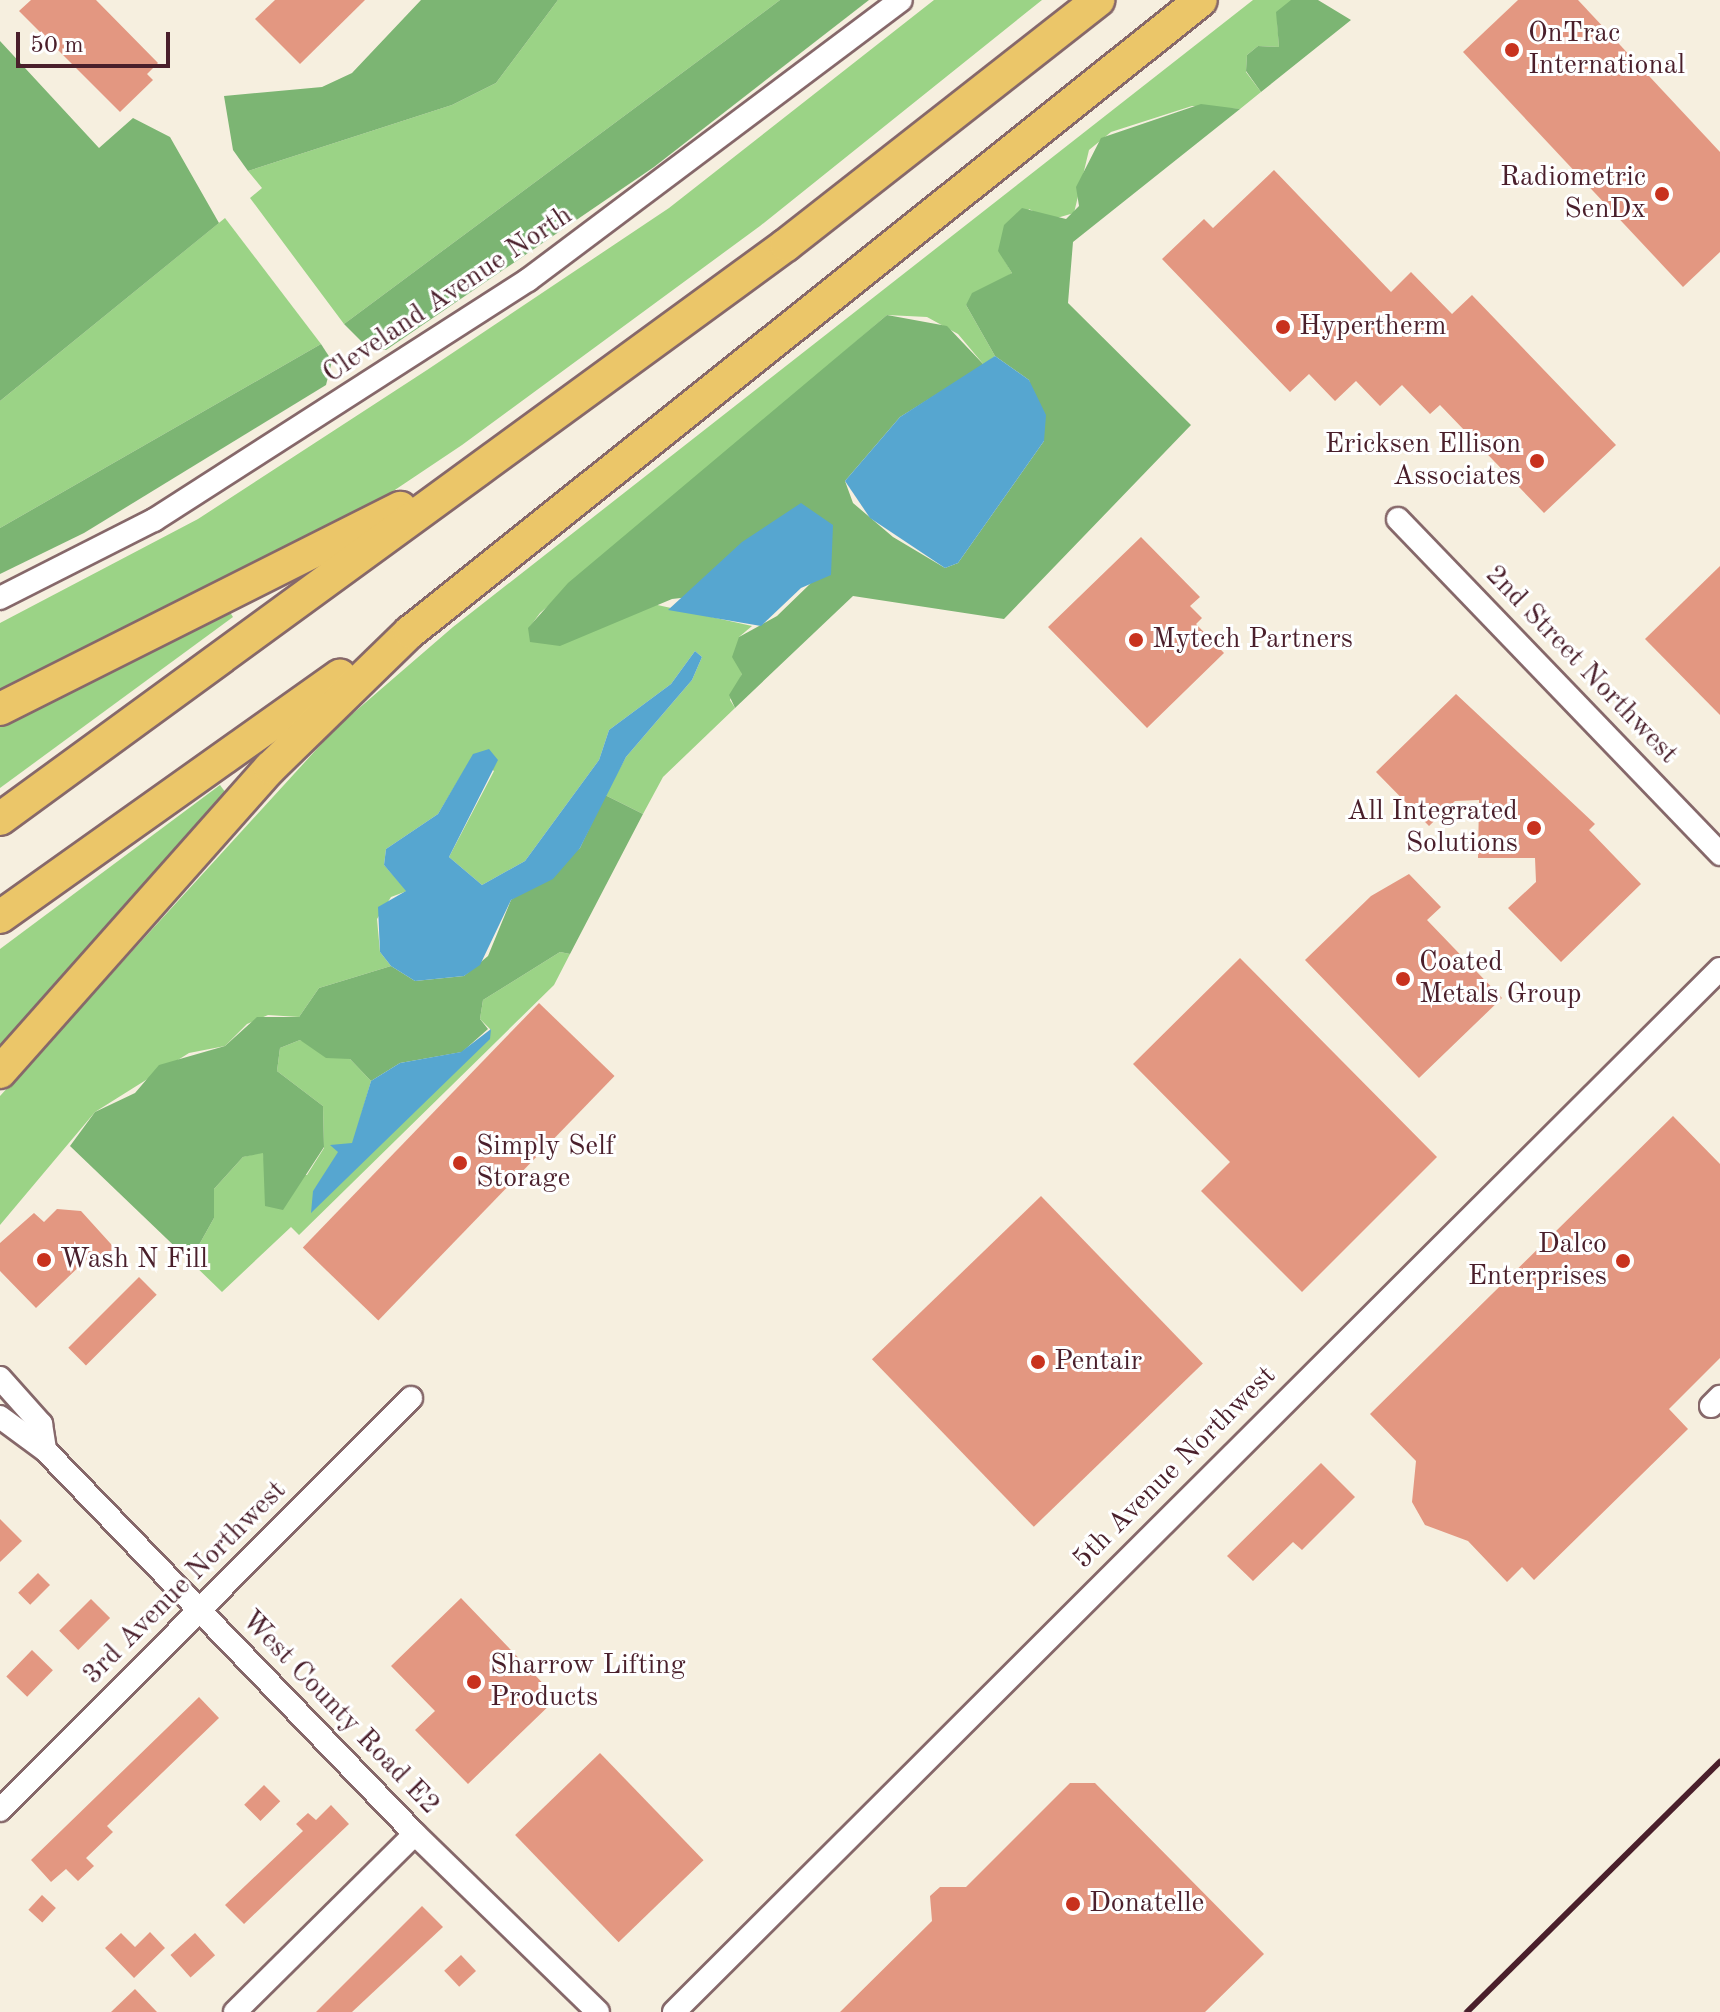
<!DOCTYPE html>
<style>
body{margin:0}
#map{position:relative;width:1720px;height:2012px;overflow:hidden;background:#f6efdf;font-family:"Old Standard TT",serif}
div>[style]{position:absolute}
.green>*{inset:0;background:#9bd386}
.forest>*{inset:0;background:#7cb573}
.water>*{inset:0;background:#56a6d0}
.building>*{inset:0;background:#e39781;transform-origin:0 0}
.roads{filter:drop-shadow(2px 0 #86686a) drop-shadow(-2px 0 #86686a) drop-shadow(0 2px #86686a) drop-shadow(0 -2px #86686a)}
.minor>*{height:22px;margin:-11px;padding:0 11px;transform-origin:11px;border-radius:11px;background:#fff}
.highway>*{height:32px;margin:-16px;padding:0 16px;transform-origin:16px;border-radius:16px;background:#ebc669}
.rail>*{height:6px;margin:-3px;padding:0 3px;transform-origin:3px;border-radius:3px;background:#4a1f2b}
.dots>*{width:22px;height:22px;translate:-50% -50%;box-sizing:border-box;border:4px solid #fff;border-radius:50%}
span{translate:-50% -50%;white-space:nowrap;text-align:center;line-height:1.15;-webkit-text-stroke:6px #fff;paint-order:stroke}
.poi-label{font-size:28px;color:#4a1f2b}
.left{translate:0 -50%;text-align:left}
.right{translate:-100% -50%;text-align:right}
.street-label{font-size:28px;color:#4a1f2b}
.scale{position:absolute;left:16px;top:32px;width:154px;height:36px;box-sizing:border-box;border:4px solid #4a1f2b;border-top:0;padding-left:10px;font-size:24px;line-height:28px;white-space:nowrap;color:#4a1f2b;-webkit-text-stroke:6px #fff;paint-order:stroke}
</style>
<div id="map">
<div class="green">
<div style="clip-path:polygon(558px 0,780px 0,344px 324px,250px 198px,262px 188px,248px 171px,452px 105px,496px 83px)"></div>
<div style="clip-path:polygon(934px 0,1042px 0,760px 226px,462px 445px,350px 520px,0 701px,0 623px,198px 519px,427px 370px,669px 208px)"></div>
<div style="clip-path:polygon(1253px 0,1292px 0,1277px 19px,1279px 47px,1258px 46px,1247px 55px,1246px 72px,1261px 92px,1240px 109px,1192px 106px,1111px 132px,1089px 150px,1074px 213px,1050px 220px,1029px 209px,1003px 258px,1012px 273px,966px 305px,995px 356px,984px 365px,958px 334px,927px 317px,887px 315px,540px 613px,529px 628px,560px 645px,653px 604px,752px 626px,739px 637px,742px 674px,730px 700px,735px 708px,663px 777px,643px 814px,605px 795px,626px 757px,692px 680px,702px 657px,695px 651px,671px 684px,609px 730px,599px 760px,525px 861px,482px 885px,449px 857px,494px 771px,474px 754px,438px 814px,386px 849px,384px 865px,407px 891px,391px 897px,377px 919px,380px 952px,391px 966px,319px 988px,299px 1017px,268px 1015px,247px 1024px,225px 1046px,189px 1053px,95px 1112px,0 1225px,0 1096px,336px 728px,453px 627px)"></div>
<div style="clip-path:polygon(225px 218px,321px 344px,0 528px,0 401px)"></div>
<div style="clip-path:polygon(228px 609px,233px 617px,0 788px,0 724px)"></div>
<div style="clip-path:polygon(220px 785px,231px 800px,0 1056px,0 949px)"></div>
<div style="clip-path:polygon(560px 952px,570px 954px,554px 985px,299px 1235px,291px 1227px,222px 1292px,190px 1261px,214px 1218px,214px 1189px,243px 1157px,263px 1152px,266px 1173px,307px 1175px,324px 1148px,323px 1106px,277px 1071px,280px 1048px,300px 1040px,350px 1059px,371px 1081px,353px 1143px,313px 1191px,491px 1030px,480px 1019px,483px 1000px)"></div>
</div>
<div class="forest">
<div style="clip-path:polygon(421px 0,558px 0,496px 83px,452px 105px,248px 171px,233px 150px,224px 96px,322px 87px,352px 73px)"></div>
<div style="clip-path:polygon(780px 0,869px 0,654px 167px,386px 350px,368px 348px,344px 324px)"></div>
<div style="clip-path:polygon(1291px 0,1318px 0,1351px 20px,1261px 92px,1246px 71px,1247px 55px,1258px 46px,1279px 47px,1276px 12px)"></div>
<div style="clip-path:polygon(0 41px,99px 148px,133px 118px,170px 137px,219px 223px,0 401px)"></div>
<div style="clip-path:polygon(1201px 104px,1240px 109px,1073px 242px,1068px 303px,1191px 425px,1004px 619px,853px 596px,735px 708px,729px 695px,742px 674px,732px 657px,739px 637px,777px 616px,811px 583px,672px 599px,560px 646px,530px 642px,528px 628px,568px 583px,887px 315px,947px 326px,984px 365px,900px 417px,845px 481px,853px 503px,893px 537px,945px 568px,958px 563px,1044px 441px,1029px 380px,995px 356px,966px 305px,972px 293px,1012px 273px,998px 251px,1004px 225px,1022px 208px,1066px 219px,1079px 206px,1076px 187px,1101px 138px)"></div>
<div style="clip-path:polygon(321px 344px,332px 361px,326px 385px,84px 533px,0 574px,0 528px)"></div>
<div style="clip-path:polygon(605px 795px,643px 814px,570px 954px,560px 952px,483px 1000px,480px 1019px,488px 1029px,462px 1052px,400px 1063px,371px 1081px,350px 1059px,326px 1058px,300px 1040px,280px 1048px,277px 1071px,323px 1106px,324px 1147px,283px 1210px,265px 1206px,263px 1153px,243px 1157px,214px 1189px,214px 1218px,190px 1261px,70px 1146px,95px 1112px,135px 1093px,159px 1065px,225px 1046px,257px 1017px,299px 1017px,319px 988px,391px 966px,415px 981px,464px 976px,488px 956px,511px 900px,580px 848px)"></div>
</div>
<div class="water">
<div style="clip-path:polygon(995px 356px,1029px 380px,1046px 415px,1044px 441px,958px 563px,945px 568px,870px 518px,845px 481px,900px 417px)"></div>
<div style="clip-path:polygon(801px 503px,833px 525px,831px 575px,801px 588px,761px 626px,668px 610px,742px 542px)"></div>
<div style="clip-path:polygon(695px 651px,702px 657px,692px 680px,626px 757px,580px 848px,553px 879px,511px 900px,480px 965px,464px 976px,415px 981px,391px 966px,380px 952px,378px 907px,406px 891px,384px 865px,386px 849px,438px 814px,473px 754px,489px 749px,498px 760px,449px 857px,482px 885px,525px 861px,599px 760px,609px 730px,671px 684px)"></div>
<div style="clip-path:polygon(491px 1029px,490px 1039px,311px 1213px,313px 1191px,338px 1152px,330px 1145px,352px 1143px,371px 1081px,400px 1063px,461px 1052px)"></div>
</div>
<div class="building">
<div style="clip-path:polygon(31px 0,96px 0,158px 63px,147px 74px,153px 80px,120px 112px,19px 11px)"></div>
<div style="clip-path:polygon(275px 0,365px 0,300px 64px,255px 19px)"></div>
<div style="clip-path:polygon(1518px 0,1578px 0,1720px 152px,1720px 252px,1683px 287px,1463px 52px)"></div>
<div style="clip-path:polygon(1274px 170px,1391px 292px,1411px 272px,1452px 314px,1472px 295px,1616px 445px,1544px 513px,1440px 405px,1430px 414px,1402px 385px,1380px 406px,1356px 381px,1335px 401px,1309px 374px,1290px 392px,1162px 259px,1204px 219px,1213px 228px)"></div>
<div style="clip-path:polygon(1141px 537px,1200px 597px,1190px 606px,1202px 618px,1196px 624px,1224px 653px,1147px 728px,1048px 627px)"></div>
<div style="clip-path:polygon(1720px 566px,1720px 715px,1645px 639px)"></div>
<div style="clip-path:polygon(1456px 694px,1595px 824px,1589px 830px,1641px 884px,1561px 962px,1508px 908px,1536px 882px,1535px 858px,1478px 858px,1479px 800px,1455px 801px,1429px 826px,1376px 772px)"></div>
<div style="clip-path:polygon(1409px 874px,1441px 907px,1427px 920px,1502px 998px,1419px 1078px,1305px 960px,1371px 896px)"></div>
<div style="clip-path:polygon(1240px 958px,1437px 1157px,1302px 1292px,1201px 1191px,1230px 1162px,1133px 1064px)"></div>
<div style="left:539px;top:1003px;width:105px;height:340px;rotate:44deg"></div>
<div style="clip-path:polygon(1673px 1116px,1720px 1164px,1720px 1358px,1669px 1409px,1688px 1429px,1534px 1580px,1522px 1567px,1507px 1582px,1468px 1541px,1425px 1525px,1412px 1502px,1416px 1461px,1370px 1414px)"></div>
<div style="left:1041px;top:1196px;width:233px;height:235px;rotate:46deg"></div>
<div style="clip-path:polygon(57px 1209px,81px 1211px,120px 1254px,88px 1258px,36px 1308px,0 1271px,0 1243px,34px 1213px,44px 1222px)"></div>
<div style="left:139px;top:1277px;width:25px;height:100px;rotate:45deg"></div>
<div style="clip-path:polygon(1321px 1463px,1355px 1497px,1302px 1550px,1293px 1542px,1253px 1581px,1227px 1556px)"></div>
<div style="clip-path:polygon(0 1519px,22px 1541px,0 1562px)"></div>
<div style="left:38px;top:1573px;width:17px;height:28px;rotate:45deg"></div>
<div style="clip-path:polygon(461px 1598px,557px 1698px,468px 1784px,415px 1730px,435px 1711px,391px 1666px)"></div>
<div style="left:91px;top:1599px;width:27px;height:45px;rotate:45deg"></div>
<div style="left:32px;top:1650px;width:29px;height:37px;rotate:44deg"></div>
<div style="clip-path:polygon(199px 1697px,219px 1718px,107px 1826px,113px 1832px,86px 1858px,94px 1866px,78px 1881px,66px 1869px,51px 1882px,31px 1860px)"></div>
<div style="left:600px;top:1753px;width:149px;height:118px;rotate:46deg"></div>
<div style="clip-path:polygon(1070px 1783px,1095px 1783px,1264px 1954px,1205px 2012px,840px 2012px,932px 1921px,930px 1896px,940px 1887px,966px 1887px)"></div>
<div style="left:264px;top:1785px;width:23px;height:28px;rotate:45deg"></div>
<div style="clip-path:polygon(331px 1805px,349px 1824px,244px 1924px,225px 1905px,303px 1831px,296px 1824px,308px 1813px,316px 1820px)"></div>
<div style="left:42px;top:1895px;width:19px;height:20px;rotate:43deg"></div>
<div style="clip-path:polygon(422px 1906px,443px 1927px,352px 2012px,316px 2012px)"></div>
<div style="clip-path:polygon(150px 1932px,165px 1948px,134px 1978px,105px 1948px,121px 1933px,135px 1947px)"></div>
<div style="left:195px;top:1933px;width:30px;height:33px;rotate:48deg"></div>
<div style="left:461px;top:1955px;width:22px;height:23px;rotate:47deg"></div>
<div style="clip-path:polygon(135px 1989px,157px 2012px,111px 2012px)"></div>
</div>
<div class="roads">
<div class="minor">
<div style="left:1398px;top:519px;width:465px;rotate:46.1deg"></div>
<div style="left:0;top:598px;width:173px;rotate:-26.9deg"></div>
<div style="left:154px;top:520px;width:444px;rotate:-32.7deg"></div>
<div style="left:528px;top:280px;width:466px;rotate:-36.9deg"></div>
<div style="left:0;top:1378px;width:62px;rotate:48.3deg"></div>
<div style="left:41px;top:1424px;width:26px;rotate:81deg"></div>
<div style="left:1711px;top:1406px;width:13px;rotate:-45deg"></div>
<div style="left:0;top:1417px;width:56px;rotate:36.3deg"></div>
<div style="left:45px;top:1450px;width:533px;rotate:46.06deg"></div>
<div style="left:415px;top:1834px;width:255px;rotate:44.2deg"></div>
<div style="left:0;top:1810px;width:582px;rotate:-45.07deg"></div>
<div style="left:235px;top:2012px;width:253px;rotate:-44.7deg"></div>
<div style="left:674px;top:2012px;width:1477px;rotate:-44.92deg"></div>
</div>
<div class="highway">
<div style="left:0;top:709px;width:448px;rotate:-26.7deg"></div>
<div style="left:0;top:819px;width:973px;rotate:-36.14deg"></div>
<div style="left:786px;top:245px;width:397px;rotate:-38.1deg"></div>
<div style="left:0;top:917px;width:417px;rotate:-35.4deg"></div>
<div style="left:0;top:1072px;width:407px;rotate:-48.4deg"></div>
<div style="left:270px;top:768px;width:195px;rotate:-44.2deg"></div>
<div style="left:410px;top:632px;width:1012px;rotate:-38.62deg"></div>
</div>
</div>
<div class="rail">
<div style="left:1467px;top:2012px;width:356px;rotate:-44.7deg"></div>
</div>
<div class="dots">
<div style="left:1512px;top:50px;background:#c8321e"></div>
<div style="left:1662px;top:194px;background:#c8321e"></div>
<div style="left:1283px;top:327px;background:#c8321e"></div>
<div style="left:1537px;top:461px;background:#c8321e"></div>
<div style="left:1136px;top:640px;background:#c8321e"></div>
<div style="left:1534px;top:828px;background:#c8321e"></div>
<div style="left:1403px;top:979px;background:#c8321e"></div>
<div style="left:460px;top:1163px;background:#c8321e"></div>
<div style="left:44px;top:1260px;background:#c8321e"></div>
<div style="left:1623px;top:1261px;background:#c8321e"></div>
<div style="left:1038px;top:1362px;background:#c8321e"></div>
<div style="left:474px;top:1682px;background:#c8321e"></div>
<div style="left:1073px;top:1904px;background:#c8321e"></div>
</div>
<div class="poi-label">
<span class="left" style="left:1528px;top:50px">OnTrac<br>International</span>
<span class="right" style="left:1646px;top:194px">Radiometric<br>SenDx</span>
<span class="left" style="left:1299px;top:327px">Hypertherm</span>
<span class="right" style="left:1521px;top:461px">Ericksen Ellison<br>Associates</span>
<span class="left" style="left:1152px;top:640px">Mytech Partners</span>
<span class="right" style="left:1518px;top:828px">All Integrated<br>Solutions</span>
<span class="left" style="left:1419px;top:979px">Coated<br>Metals Group</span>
<span class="left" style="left:476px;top:1163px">Simply Self<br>Storage</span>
<span class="right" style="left:1607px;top:1261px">Dalco<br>Enterprises</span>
<span class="left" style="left:60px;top:1260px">Wash N Fill</span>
<span class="left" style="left:1054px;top:1362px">Pentair</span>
<span class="left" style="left:490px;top:1682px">Sharrow Lifting<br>Products</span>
<span class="left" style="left:1089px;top:1904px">Donatelle</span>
</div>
<div class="street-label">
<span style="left:448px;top:295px;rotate:-34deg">Cleveland Avenue North</span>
<span style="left:1581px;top:665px;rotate:46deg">2nd Street Northwest</span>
<span style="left:1175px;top:1468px;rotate:-45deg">5th Avenue Northwest</span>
<span style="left:185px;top:1583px;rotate:-45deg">3rd Avenue Northwest</span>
<span style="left:340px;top:1713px;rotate:46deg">West County Road E2</span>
</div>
<div class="scale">50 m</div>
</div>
